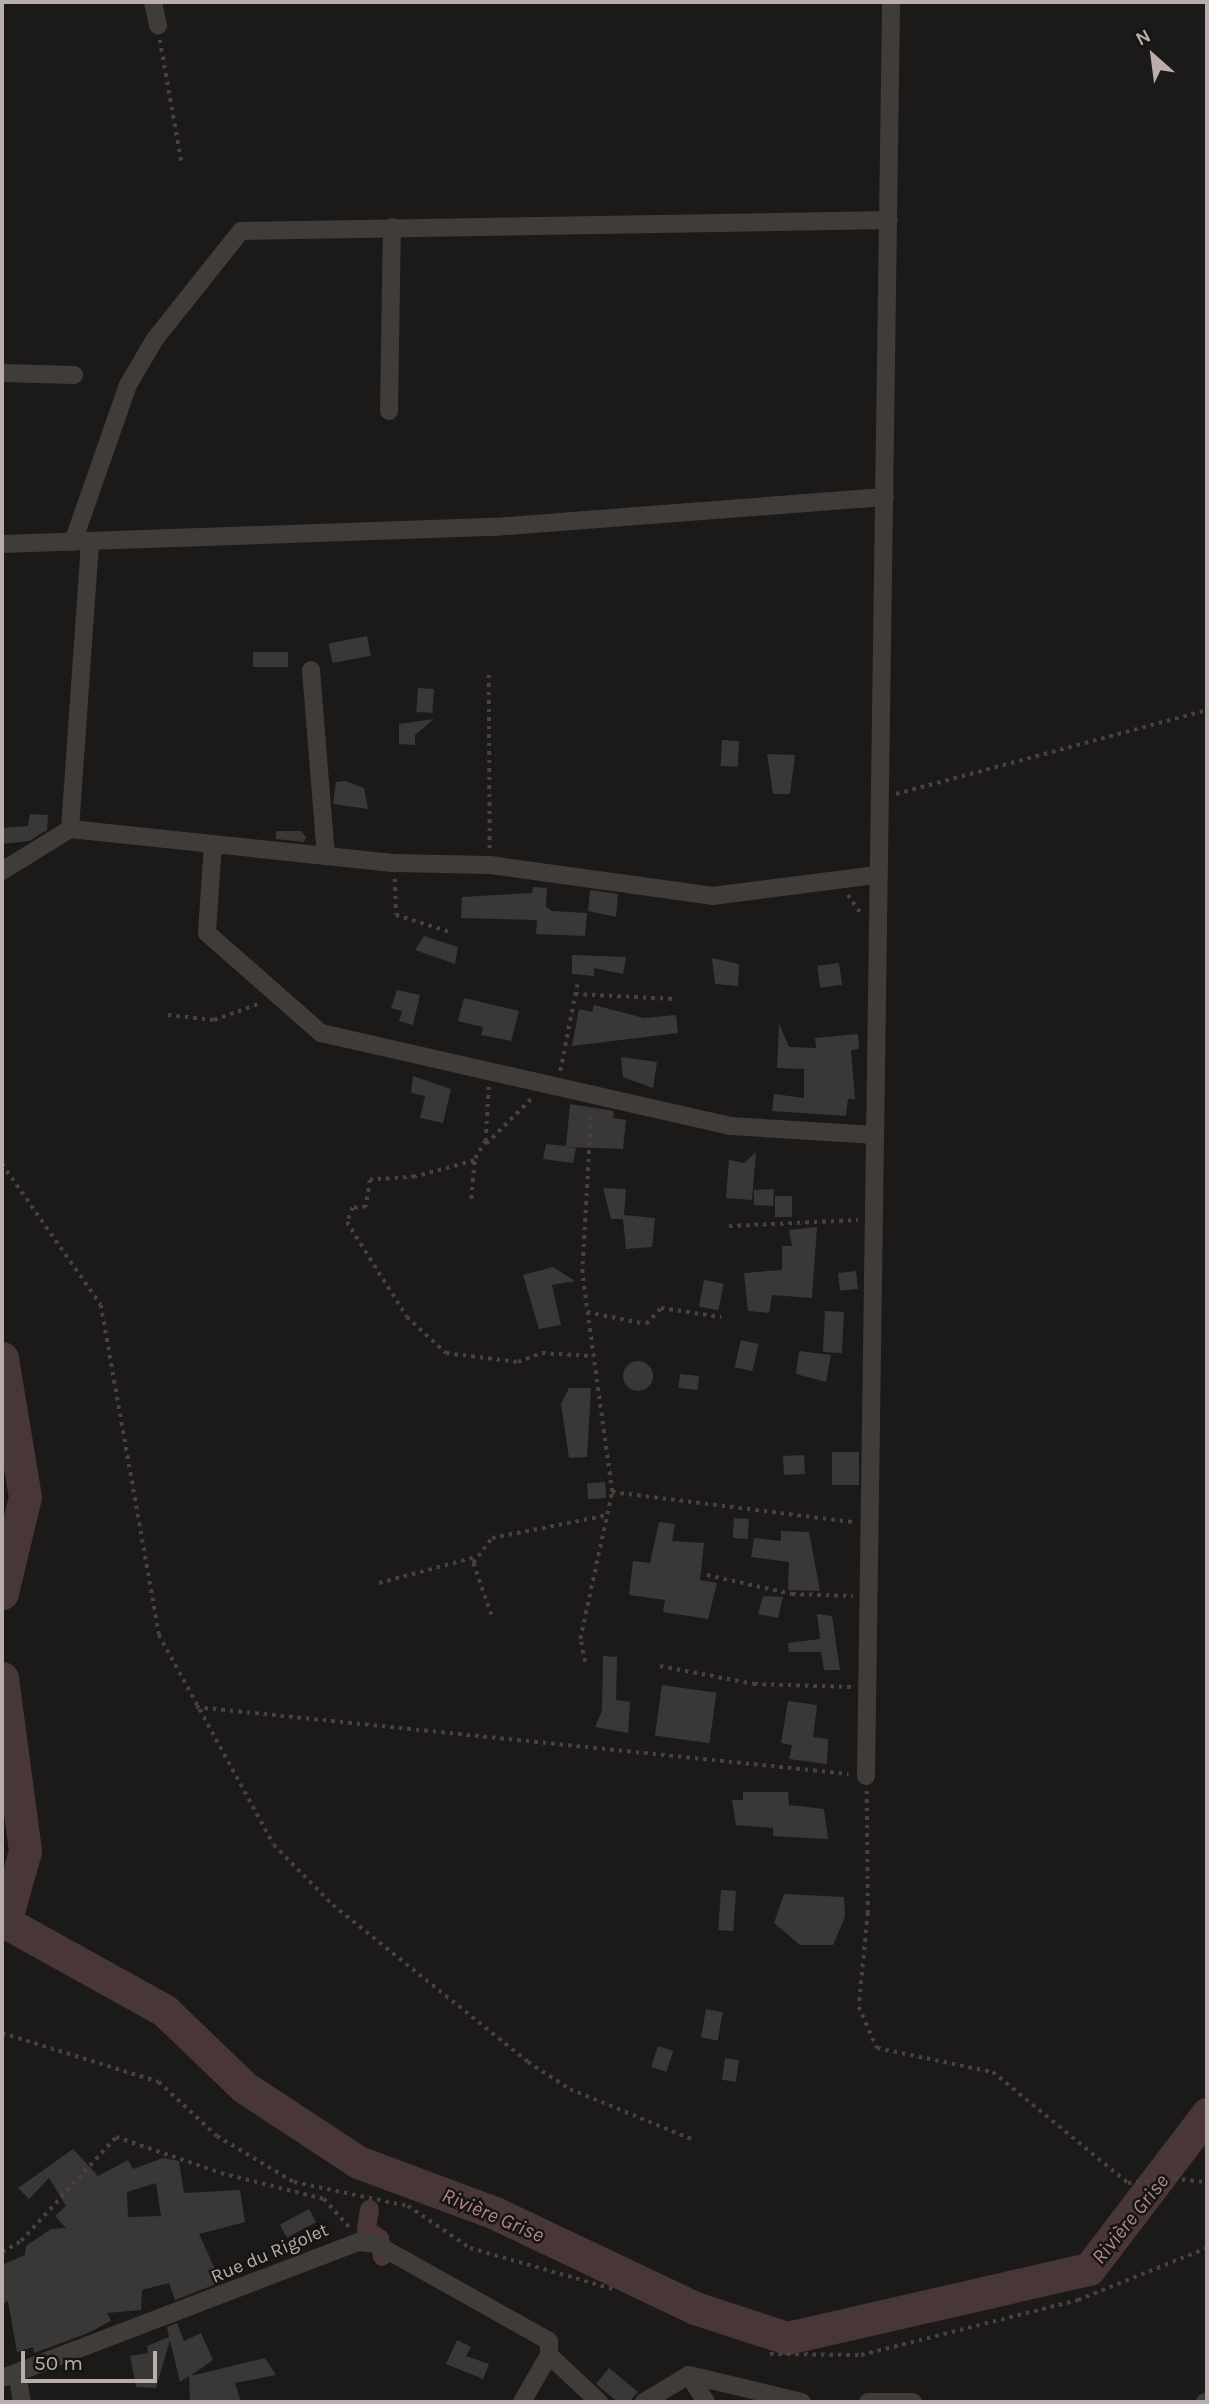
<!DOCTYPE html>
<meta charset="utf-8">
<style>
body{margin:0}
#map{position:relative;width:1209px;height:2404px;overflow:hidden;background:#1b1a19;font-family:Karla,sans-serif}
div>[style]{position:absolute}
.canal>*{height:19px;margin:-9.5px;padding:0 9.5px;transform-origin:9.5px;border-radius:9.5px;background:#483638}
.river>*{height:33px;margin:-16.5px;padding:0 16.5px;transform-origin:16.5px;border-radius:16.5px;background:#483638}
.building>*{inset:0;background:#3a3836;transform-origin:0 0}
.round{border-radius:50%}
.path>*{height:3.5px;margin-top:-1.75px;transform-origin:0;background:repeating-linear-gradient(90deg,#474140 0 3.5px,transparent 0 8.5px)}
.minor>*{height:18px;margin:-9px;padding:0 9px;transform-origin:9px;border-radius:9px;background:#403c3a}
span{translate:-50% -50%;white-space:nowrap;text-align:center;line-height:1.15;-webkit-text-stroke:5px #161514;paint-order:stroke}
.street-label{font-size:19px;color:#baaeac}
.water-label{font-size:21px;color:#b38589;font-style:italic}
.frame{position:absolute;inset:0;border:4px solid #baaeac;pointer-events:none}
.north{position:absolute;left:1118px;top:21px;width:70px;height:70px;-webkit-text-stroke:5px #161514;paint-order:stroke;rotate:332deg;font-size:19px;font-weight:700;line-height:28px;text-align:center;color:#baaeac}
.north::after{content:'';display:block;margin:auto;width:24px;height:32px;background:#baaeac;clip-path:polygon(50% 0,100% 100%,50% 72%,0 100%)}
.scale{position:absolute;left:21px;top:2351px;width:136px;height:32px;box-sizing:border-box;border:4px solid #baaeac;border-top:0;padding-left:9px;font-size:21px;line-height:24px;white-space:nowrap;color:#baaeac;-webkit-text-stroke:5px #161514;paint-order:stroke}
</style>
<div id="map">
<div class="canal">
<div style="left:369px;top:2209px;width:20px;rotate:99deg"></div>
<div style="left:366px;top:2229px;width:16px;rotate:35deg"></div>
<div style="left:379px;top:2238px;width:18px;rotate:81deg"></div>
</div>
<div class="river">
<div style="left:2px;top:1358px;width:141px;rotate:80.6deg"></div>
<div style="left:25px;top:1497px;width:99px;rotate:103.5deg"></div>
<div style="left:2px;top:1678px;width:175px;rotate:82.4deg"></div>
<div style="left:25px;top:1851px;width:74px;rotate:105.7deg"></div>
<div style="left:5px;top:1922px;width:182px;rotate:29deg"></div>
<div style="left:164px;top:2010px;width:111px;rotate:43.9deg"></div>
<div style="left:244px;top:2087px;width:136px;rotate:33.3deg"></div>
<div style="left:358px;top:2162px;width:146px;rotate:20.4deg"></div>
<div style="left:495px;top:2213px;width:221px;rotate:25.4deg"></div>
<div style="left:695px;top:2308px;width:97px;rotate:18.1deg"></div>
<div style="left:787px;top:2338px;width:310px;rotate:-12.9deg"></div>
<div style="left:1089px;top:2269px;width:195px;rotate:-52.7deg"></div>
</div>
<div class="building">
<div style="left:367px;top:636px;width:20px;height:39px;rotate:79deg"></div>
<div style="left:288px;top:652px;width:15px;height:35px;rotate:90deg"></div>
<div style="left:418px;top:688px;width:16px;height:24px;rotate:4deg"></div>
<div style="clip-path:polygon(434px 719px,415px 735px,415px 745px,399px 744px,399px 724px)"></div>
<div style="left:722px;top:740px;width:17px;height:26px;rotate:3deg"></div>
<div style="clip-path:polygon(767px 754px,795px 755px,790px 794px,773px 794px)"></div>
<div style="clip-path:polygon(346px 781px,364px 788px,368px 809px,333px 804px,336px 782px)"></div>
<div style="clip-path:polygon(30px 814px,48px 815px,47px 830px,29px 841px,2px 844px,2px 828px,28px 826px)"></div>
<div style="clip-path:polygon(276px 831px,301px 831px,306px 837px,304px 842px,276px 839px)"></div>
<div style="clip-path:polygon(533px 887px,547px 888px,546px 907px,552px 911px,587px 913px,585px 936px,536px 934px,537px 920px,461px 918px,462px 897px,532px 893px)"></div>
<div style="clip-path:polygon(590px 890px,618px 894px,616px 917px,588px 911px)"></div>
<div style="clip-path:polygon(424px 936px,458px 947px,455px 964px,415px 950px)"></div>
<div style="clip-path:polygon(572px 955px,573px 955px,626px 957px,623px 974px,594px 968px,594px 976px,572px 974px)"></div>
<div style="clip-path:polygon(712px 958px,739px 964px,738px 986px,715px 984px)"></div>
<div style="left:839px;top:963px;width:22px;height:22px;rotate:82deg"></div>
<div style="clip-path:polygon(397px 990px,420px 995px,413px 1025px,399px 1021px,402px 1011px,391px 1008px)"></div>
<div style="clip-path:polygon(464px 998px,519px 1011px,511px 1041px,481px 1035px,483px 1027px,458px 1021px)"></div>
<div style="clip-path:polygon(594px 1005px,644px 1018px,676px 1015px,678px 1033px,572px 1046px,579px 1009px,592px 1012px)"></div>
<div style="clip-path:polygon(779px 1024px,789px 1047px,816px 1048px,815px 1038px,858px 1034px,859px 1049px,851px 1050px,855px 1099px,848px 1099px,846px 1116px,772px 1111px,774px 1094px,804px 1098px,804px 1069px,777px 1068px)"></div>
<div style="clip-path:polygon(621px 1057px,657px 1062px,653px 1088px,623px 1077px)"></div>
<div style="clip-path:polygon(413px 1076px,451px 1089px,443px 1123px,420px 1118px,425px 1096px,411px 1093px)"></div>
<div style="clip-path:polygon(570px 1104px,614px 1111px,613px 1118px,626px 1120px,623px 1149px,568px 1147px,576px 1148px,573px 1163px,543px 1159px,546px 1144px,566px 1146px)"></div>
<div style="clip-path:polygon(756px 1152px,752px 1200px,726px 1198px,729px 1160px,744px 1163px)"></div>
<div style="clip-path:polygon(603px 1188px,626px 1189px,624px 1215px,655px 1218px,652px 1247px,626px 1249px,623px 1219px,611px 1219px)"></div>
<div style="clip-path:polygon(774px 1189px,773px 1206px,754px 1205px,754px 1190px)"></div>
<div style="left:775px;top:1196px;width:17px;height:21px"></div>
<div style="clip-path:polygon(817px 1227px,812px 1298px,772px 1295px,769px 1313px,748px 1311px,744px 1273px,782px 1270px,782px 1246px,792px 1246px,789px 1230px)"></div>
<div style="clip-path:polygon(553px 1267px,575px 1281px,552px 1285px,561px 1325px,539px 1329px,523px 1275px)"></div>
<div style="left:856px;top:1271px;width:18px;height:18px;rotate:84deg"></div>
<div style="left:704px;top:1280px;width:20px;height:27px;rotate:11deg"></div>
<div style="left:825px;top:1311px;width:19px;height:41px;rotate:3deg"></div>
<div style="left:741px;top:1340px;width:18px;height:28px;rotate:13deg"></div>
<div style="clip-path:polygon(799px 1351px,831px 1355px,826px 1382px,796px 1374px)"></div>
<div class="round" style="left:623px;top:1361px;width:30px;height:30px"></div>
<div style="left:680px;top:1374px;width:19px;height:14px;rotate:6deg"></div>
<div style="clip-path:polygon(569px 1388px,591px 1388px,587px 1457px,569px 1458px,561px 1404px)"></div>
<div style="left:832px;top:1452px;width:27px;height:33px"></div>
<div style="left:804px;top:1455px;width:19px;height:21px;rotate:87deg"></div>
<div style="left:605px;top:1482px;width:16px;height:18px;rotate:86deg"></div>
<div style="left:734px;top:1518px;width:15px;height:20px;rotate:4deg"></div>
<div style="clip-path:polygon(659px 1522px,675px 1524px,672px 1541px,704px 1543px,700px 1580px,717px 1583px,708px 1619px,663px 1612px,665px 1600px,629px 1595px,633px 1561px,650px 1563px)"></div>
<div style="clip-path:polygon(781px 1531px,809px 1532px,820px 1591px,788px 1590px,789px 1562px,751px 1557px,754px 1538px,781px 1541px)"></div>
<div style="clip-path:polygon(763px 1596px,783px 1597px,778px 1618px,758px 1614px)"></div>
<div style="clip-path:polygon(817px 1614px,832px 1616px,840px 1670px,824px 1670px,821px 1652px,789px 1652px,788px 1643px,820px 1639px)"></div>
<div style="clip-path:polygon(603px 1656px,617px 1657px,616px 1700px,630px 1702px,628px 1733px,595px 1727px,602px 1711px)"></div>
<div style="left:662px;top:1685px;width:55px;height:51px;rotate:8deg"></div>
<div style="clip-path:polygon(788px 1701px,817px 1705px,813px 1737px,828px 1739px,827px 1764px,789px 1759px,792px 1745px,781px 1743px)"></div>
<div style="clip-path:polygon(743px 1792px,788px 1792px,789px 1805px,824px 1809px,828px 1839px,773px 1836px,773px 1828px,736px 1825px,732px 1800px,743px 1800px)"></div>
<div style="left:721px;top:1890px;width:15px;height:40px;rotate:4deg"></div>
<div style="clip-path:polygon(784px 1894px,844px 1897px,845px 1917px,833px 1945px,800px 1945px,774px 1923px)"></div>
<div style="left:706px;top:2009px;width:17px;height:29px;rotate:10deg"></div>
<div style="left:658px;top:2046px;width:16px;height:22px;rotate:18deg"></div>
<div style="left:725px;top:2058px;width:14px;height:22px;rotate:8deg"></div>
<div style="clip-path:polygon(evenodd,73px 2149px,98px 2176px,128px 2160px,133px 2169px,163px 2158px,179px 2161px,184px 2193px,240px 2190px,245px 2222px,199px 2234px,221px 2282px,175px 2300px,169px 2283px,142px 2290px,141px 2310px,107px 2313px,111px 2321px,88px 2333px,34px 2353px,33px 2347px,17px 2352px,8px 2301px,2px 2304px,2px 2265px,25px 2255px,26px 2246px,51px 2229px,66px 2228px,55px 2216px,66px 2206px,49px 2178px,29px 2199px,18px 2188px,73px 2149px,156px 2183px,161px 2216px,128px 2217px,127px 2192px,156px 2183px)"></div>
<div style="left:309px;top:2209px;width:15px;height:33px;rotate:62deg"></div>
<div style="clip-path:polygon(177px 2323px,184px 2341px,201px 2333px,213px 2360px,190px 2376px,265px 2358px,276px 2375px,235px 2383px,241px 2402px,190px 2402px,189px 2376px,180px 2382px,170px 2340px,156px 2388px,136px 2387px,130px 2356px,148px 2353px,147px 2346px,169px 2337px,167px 2327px)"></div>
<div style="clip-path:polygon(457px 2340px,471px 2347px,466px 2356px,489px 2364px,483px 2379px,446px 2364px)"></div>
<div style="clip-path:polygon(609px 2368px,638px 2392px,629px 2402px,618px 2402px,596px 2384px)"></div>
</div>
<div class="path">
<div style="left:160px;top:40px;width:127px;rotate:80deg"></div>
<div style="left:489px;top:675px;width:174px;rotate:89.7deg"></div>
<div style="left:896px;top:794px;width:322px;rotate:-15.1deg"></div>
<div style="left:395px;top:879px;width:36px;rotate:88deg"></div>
<div style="left:396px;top:915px;width:57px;rotate:17.5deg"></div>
<div style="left:848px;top:895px;width:21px;rotate:55deg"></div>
<div style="left:575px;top:994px;width:99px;rotate:2.9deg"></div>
<div style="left:168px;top:1015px;width:46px;rotate:6.2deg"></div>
<div style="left:214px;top:1020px;width:50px;rotate:-19.9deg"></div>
<div style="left:560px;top:1071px;width:88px;rotate:-78.8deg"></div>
<div style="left:489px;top:1087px;width:54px;rotate:93.2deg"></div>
<div style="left:486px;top:1141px;width:23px;rotate:121deg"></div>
<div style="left:474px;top:1161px;width:61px;rotate:164.8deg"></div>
<div style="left:415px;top:1177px;width:45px;rotate:176.2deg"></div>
<div style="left:370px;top:1180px;width:27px;rotate:98deg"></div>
<div style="left:366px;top:1207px;width:13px;rotate:176deg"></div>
<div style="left:353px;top:1208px;width:15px;rotate:113deg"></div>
<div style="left:347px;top:1222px;width:112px;rotate:57.7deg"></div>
<div style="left:407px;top:1317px;width:53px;rotate:42.7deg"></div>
<div style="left:446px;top:1353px;width:73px;rotate:7.1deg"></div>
<div style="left:518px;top:1362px;width:26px;rotate:-21deg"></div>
<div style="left:542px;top:1353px;width:51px;rotate:3.4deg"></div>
<div style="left:486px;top:1144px;width:65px;rotate:-45deg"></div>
<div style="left:2px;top:1164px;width:172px;rotate:54.9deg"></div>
<div style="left:101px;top:1305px;width:335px;rotate:80deg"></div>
<div style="left:159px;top:1635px;width:239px;rotate:61.3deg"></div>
<div style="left:274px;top:1845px;width:84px;rotate:45.5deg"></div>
<div style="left:333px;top:1905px;width:250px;rotate:38.8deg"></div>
<div style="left:528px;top:2062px;width:50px;rotate:32.7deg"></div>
<div style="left:570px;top:2089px;width:136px;rotate:22.4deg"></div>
<div style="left:471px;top:1199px;width:38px;rotate:-85deg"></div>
<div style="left:729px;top:1226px;width:129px;rotate:-2.7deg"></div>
<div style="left:587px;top:1312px;width:60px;rotate:11.5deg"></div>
<div style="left:646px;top:1324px;width:22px;rotate:-47deg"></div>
<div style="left:661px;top:1308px;width:61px;rotate:8.5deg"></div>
<div style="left:612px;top:1492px;width:244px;rotate:7.1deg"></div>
<div style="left:707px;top:1575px;width:87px;rotate:12.6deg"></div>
<div style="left:792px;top:1594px;width:61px;rotate:1.9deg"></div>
<div style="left:379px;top:1583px;width:100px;rotate:-15deg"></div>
<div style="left:491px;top:1615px;width:55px;rotate:-109.1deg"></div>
<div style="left:473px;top:1563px;width:31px;rotate:-53deg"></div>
<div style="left:492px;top:1538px;width:118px;rotate:-11.2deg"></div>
<div style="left:585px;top:1662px;width:24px;rotate:-102deg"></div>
<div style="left:580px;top:1639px;width:150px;rotate:-77.7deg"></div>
<div style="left:612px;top:1492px;width:221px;rotate:-97.8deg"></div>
<div style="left:582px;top:1273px;width:162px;rotate:-86.8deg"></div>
<div style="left:660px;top:1666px;width:96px;rotate:10.8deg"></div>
<div style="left:754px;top:1684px;width:97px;rotate:1.8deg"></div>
<div style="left:196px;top:1707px;width:656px;rotate:5.86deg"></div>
<div style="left:867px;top:1791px;width:122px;rotate:89.5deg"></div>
<div style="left:868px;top:1913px;width:94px;rotate:95.5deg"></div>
<div style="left:859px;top:2007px;width:45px;rotate:66.3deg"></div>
<div style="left:877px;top:2048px;width:118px;rotate:11.7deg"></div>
<div style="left:993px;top:2072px;width:175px;rotate:39.4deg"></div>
<div style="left:1128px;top:2183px;width:37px;rotate:-8deg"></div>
<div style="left:1165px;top:2178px;width:42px;rotate:5.4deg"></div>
<div style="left:2px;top:2033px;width:164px;rotate:17.3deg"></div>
<div style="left:159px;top:2082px;width:79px;rotate:43deg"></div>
<div style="left:217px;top:2136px;width:90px;rotate:30.9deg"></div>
<div style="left:294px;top:2182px;width:116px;rotate:11.9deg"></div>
<div style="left:408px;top:2206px;width:75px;rotate:34.1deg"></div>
<div style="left:470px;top:2248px;width:149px;rotate:16deg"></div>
<div style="left:2px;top:2252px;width:22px;rotate:-30deg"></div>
<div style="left:21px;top:2241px;width:141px;rotate:-47.6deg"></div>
<div style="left:116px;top:2137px;width:111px;rotate:18.9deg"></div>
<div style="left:221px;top:2173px;width:106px;rotate:14.2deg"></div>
<div style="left:324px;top:2199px;width:39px;rotate:48deg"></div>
<div style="left:770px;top:2354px;width:91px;rotate:0.6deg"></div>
<div style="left:861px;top:2355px;width:224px;rotate:-14.2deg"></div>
<div style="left:1078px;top:2300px;width:139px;rotate:-22deg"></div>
</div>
<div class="minor">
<div style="left:153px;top:2px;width:24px;rotate:78deg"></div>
<div style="left:2px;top:373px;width:72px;rotate:1.6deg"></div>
<div style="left:389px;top:411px;width:184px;rotate:-89.1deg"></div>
<div style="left:73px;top:542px;width:166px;rotate:-70.7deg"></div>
<div style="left:128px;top:385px;width:53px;rotate:-59.6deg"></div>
<div style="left:155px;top:339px;width:138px;rotate:-51.5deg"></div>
<div style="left:241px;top:231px;width:648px;rotate:-0.97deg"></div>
<div style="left:2px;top:544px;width:492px;rotate:-2deg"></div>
<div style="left:494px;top:527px;width:392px;rotate:-4.4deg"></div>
<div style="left:311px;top:670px;width:187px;rotate:85.4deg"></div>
<div style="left:70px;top:829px;width:288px;rotate:-86deg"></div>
<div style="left:213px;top:844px;width:89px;rotate:93.9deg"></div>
<div style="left:207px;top:933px;width:152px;rotate:41.3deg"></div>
<div style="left:321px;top:1033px;width:420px;rotate:12.8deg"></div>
<div style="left:731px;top:1126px;width:144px;rotate:3.6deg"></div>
<div style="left:2px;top:871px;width:80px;rotate:-31.7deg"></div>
<div style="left:70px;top:829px;width:327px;rotate:6deg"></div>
<div style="left:395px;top:863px;width:95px;rotate:1.2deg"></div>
<div style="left:490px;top:865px;width:224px;rotate:7.9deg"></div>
<div style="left:712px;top:896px;width:166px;rotate:-7.3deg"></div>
<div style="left:866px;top:1776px;width:1774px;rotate:-89.19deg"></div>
<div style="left:549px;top:2355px;width:69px;rotate:43.2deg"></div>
<div style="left:17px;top:2374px;width:28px;rotate:80deg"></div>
<div style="left:689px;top:2375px;width:32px;rotate:58deg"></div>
<div style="left:2px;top:2378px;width:381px;rotate:-20.9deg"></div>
<div style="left:358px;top:2242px;width:18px;rotate:6deg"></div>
<div style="left:376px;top:2244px;width:198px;rotate:29.3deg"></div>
<div style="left:549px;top:2341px;width:14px;rotate:90deg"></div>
<div style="left:549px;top:2355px;width:54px;rotate:119.9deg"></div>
<div style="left:644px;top:2402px;width:52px;rotate:-31deg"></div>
<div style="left:689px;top:2375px;width:116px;rotate:13.4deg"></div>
<div style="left:868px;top:2402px;width:45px"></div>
<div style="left:1205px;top:2402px;width:2px"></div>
</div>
<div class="street-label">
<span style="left:270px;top:2254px;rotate:-23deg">Rue du Rigolet</span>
</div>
<div class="water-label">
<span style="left:493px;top:2215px;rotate:23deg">Rivière Grise</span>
<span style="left:1130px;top:2219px;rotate:-51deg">Rivière Grise</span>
</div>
<div class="frame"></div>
<div class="north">N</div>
<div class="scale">50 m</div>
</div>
